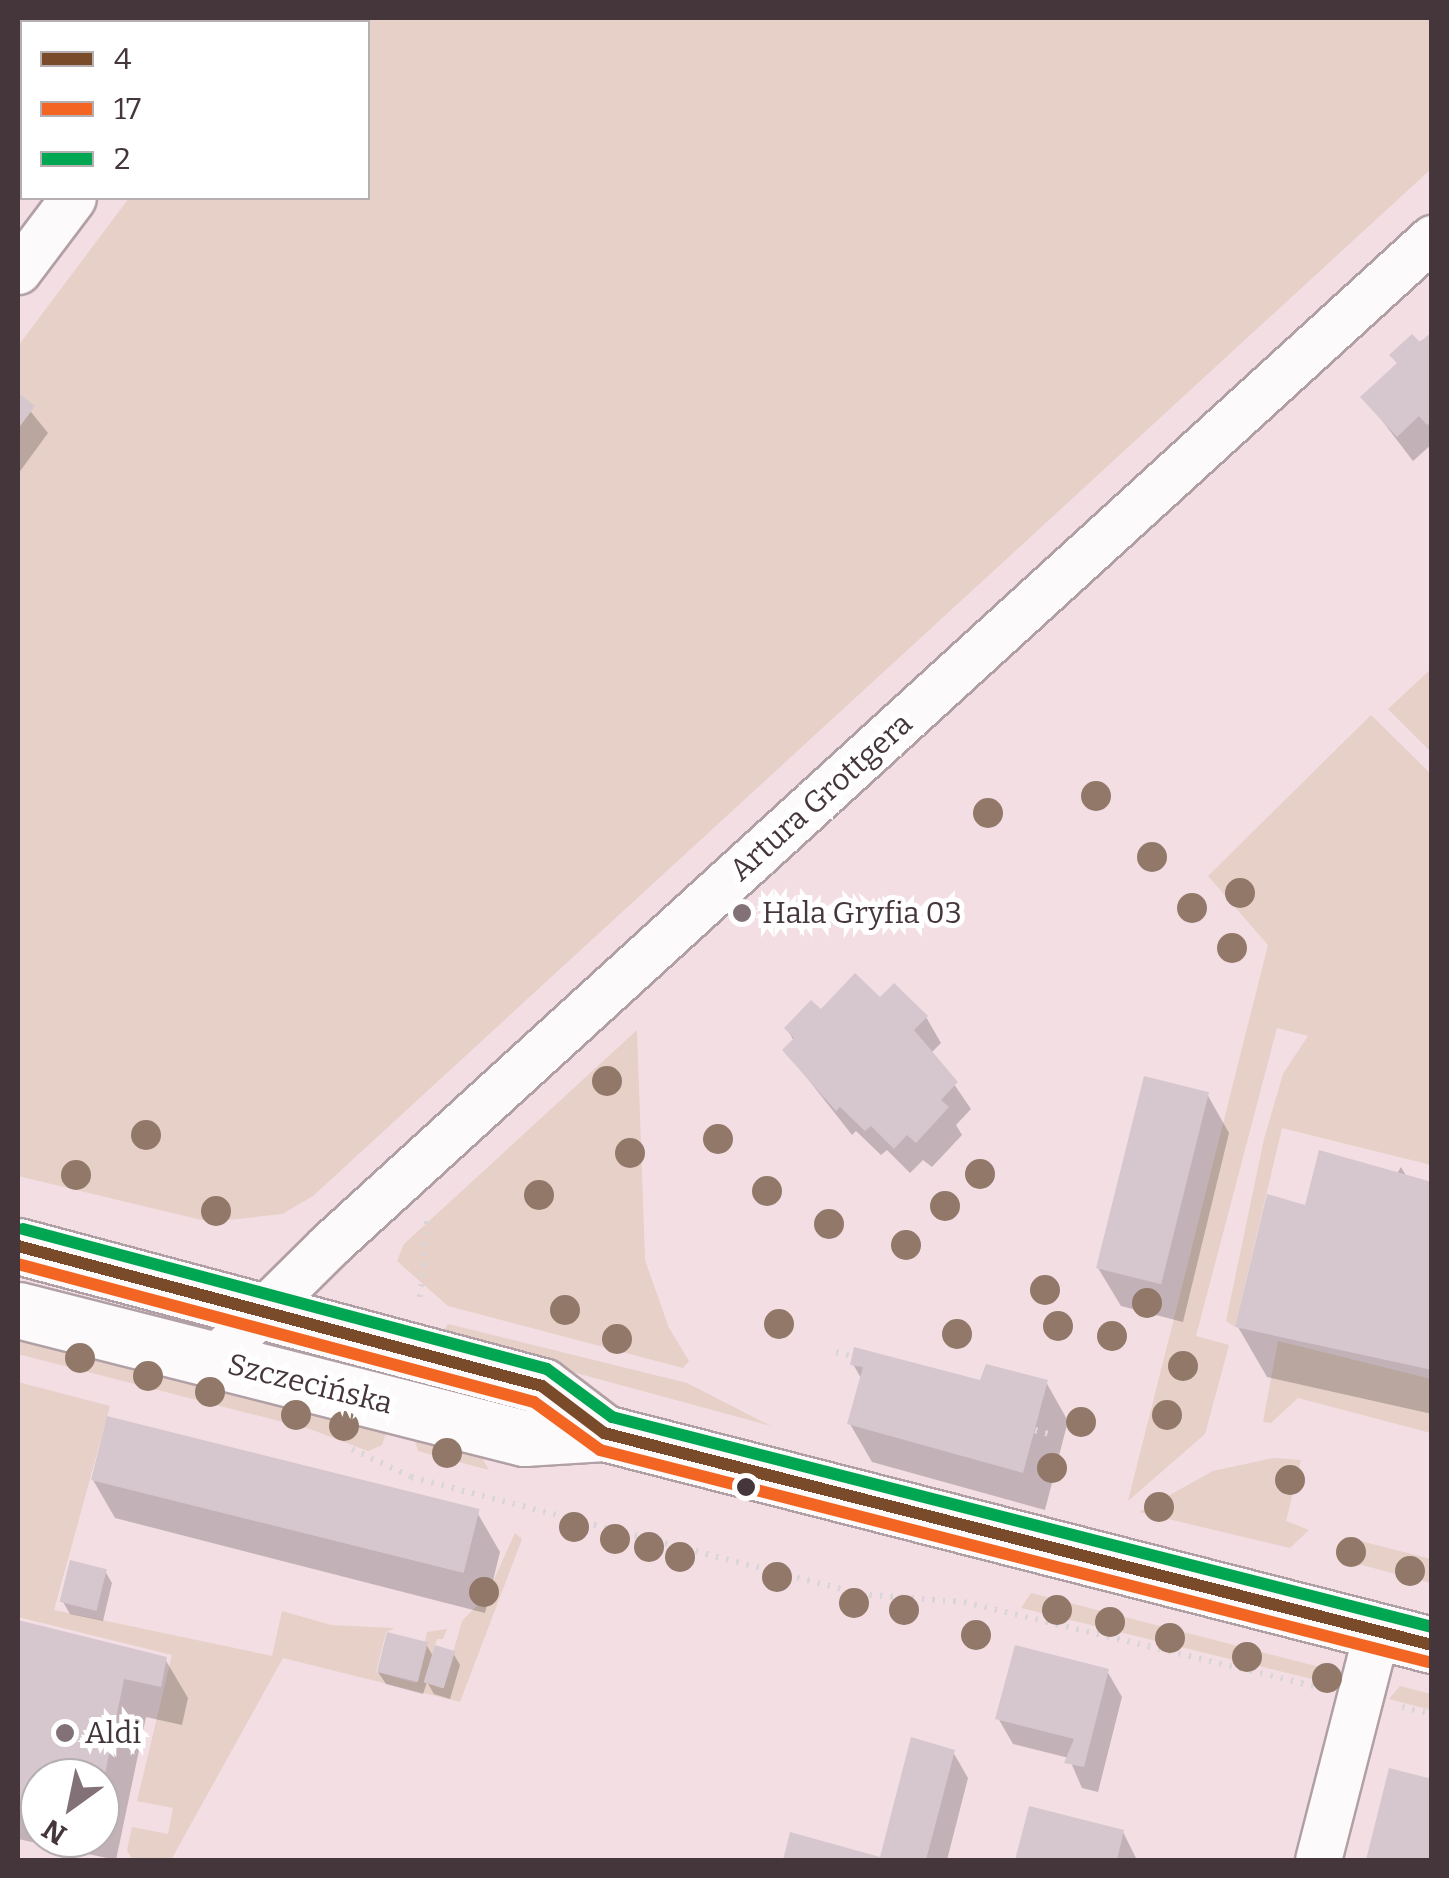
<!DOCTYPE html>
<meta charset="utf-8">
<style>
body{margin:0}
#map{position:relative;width:1449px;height:1878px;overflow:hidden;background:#f3dee4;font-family:Bitter,serif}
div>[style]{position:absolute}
.green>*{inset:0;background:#e6d0c7}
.shadow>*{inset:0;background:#0003;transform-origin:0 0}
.building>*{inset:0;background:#d6c7cf;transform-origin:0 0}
.path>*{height:6px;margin-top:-3px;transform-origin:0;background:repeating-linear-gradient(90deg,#dad5d6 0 2.5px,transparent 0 10.5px)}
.roads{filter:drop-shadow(2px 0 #b0a0a5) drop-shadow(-2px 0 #b0a0a5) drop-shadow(0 2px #b0a0a5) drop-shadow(0 -2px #b0a0a5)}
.minor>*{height:45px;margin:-22.5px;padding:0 22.5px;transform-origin:22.5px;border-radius:22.5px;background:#fdfafb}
.tertiary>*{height:55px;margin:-27.5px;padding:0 27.5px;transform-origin:27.5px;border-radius:27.5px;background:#fdfafb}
.bus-1>*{height:12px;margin:-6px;padding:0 6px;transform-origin:6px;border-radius:6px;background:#7a4b2a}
.bus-2>*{height:12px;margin:-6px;padding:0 6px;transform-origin:6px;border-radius:6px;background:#f26522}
.bus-3>*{height:12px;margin:-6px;padding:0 6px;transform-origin:6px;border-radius:6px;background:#00a651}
.trees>*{width:30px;height:30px;margin:-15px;border-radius:50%;background:#917869}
.dots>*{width:28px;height:28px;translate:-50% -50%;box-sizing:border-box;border:5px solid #fff;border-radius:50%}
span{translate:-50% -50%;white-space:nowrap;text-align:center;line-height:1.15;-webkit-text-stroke:10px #fff;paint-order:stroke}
.street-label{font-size:30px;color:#45363b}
.poi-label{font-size:30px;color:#45363b}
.left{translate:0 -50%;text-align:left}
.frame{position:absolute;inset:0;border:20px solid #45363b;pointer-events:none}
.legend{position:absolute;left:20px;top:20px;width:350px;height:180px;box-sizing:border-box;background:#fff;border:2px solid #b5afb1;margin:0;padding:12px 18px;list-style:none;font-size:30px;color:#45363b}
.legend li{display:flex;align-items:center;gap:20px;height:50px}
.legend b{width:50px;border:2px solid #b5afb1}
.north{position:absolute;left:20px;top:1758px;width:100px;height:100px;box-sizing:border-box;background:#fff;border:2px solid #b5afb1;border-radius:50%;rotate:213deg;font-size:28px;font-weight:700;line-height:40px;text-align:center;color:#45363b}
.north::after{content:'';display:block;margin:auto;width:35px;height:45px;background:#827176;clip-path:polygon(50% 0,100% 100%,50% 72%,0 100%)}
</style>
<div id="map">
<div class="green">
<div style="clip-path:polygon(263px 18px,1431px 18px,1431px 169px,313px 1196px,282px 1214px,210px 1222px,18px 1176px,18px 346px,129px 198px,368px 198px,368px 22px,260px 22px)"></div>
<div style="clip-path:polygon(1431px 669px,1431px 752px,1388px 709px)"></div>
<div style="clip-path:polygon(1371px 715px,1431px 774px,1431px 1165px,1282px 1128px,1235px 1327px,1226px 1321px,1264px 1139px,1283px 1074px,1308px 1036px,1277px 1028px,1196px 1336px,1229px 1345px,1205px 1434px,1128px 1501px,1268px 945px,1208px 876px)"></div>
<div style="clip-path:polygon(637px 1030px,645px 1260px,669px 1328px,689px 1361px,683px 1368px,448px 1306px,397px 1261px,404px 1244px)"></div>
<div style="clip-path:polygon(448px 1324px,687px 1383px,771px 1426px,440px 1336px)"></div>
<div style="clip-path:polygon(18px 1338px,388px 1427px,382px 1445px,368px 1451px,310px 1429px,18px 1354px)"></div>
<div style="clip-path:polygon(1278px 1341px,1431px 1379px,1431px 1433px,1298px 1398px,1271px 1423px,1263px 1422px)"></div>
<div style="clip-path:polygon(18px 1382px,110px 1406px,54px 1610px,272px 1656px,282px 1611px,331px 1625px,395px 1628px,386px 1632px,376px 1672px,416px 1683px,427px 1632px,447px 1629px,443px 1639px,437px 1639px,424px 1682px,443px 1688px,462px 1621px,487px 1595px,515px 1533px,522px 1539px,460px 1702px,283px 1658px,171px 1860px,132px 1859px,127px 1850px,132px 1827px,168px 1834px,173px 1808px,137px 1801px,172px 1655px,18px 1617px)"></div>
<div style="clip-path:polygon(413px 1434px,481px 1456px,489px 1470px,418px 1451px)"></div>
<div style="clip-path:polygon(1273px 1458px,1301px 1460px,1286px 1521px,1309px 1530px,1290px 1548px,1139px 1512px,1213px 1471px)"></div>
<div style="clip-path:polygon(1345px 1537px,1431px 1559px,1431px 1583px,1350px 1562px,1341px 1550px)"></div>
<div style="clip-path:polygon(1031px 1593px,1339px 1672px,1349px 1688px,1021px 1608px)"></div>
<div style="clip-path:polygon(1400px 1686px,1431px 1694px,1431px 1710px,1389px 1699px)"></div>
</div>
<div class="shadow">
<div style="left:18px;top:120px;width:4px;height:45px;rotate:14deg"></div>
<div style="clip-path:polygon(1432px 335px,1432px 444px,1413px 461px,1364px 397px,1398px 365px,1393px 356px)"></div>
<div style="clip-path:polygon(18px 396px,48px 433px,18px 474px)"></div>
<div style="clip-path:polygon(880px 1001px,926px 1017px,941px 1043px,932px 1052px,971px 1109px,956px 1125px,962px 1135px,932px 1167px,923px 1160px,910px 1173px,887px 1150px,881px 1155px,856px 1131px,852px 1135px,785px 1050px,794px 1041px,787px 1029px,821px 1013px)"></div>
<div style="clip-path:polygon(1207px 1094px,1229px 1133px,1183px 1322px,1121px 1306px,1098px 1268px)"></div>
<div style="clip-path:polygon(1401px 1167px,1408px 1179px,1432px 1185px,1432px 1414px,1267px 1377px,1238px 1327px,1307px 1208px,1396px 1175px)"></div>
<div style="clip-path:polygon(853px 1364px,982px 1383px,1046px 1382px,1068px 1421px,1045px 1510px,872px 1462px,850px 1424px,862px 1380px)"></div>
<div style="clip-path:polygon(93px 1480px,478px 1514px,500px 1552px,485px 1613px,115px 1518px)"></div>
<div style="clip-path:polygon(105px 1571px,112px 1583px,103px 1621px,70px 1614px,63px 1602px)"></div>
<div style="clip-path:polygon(evenodd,18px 1623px,165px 1659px,188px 1698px,182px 1725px,146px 1717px,116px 1860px,18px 1839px,18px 1623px,40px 1778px,100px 1778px,100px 1838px,40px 1838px,40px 1778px)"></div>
<div style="clip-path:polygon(426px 1644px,434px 1658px,453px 1653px,460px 1665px,450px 1699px,434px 1694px,427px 1682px,423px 1694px,386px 1684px,378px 1672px)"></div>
<div style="clip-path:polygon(1107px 1671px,1122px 1697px,1098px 1792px,1082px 1788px,1069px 1758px,1013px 1744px,998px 1718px)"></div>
<div style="clip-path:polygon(953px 1752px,968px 1778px,947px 1860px,885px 1860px)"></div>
<div style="clip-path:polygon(1030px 1809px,1123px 1832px,1137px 1860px,1017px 1860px)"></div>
</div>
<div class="building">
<div style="left:18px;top:114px;width:5px;height:46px;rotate:37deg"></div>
<div style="clip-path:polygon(1432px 332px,1432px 421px,1427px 425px,1419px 416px,1397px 437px,1360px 397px,1397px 363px,1389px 355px,1401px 344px,1412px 334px,1420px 342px)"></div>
<div style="clip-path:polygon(18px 393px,35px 406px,18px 429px)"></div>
<div style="clip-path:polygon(855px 973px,880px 997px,894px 983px,928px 1016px,914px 1030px,958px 1082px,941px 1100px,949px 1107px,916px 1143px,907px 1135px,894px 1149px,871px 1126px,865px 1131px,840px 1107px,836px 1111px,782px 1050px,794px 1038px,784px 1028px,811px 1000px,821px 1009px)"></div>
<div style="left:1144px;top:1076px;width:67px;height:198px;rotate:14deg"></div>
<div style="clip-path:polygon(1319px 1150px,1432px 1182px,1432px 1370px,1235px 1327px,1267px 1194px,1305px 1205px)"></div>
<div style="clip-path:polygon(854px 1347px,980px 1380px,986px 1364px,1048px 1380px,1023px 1473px,847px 1424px,863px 1367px,850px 1365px)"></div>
<div style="left:107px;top:1416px;width:384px;height:66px;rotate:14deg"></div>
<div style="left:70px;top:1560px;width:38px;height:43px;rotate:14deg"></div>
<div style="clip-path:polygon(18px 1620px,167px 1657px,161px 1687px,124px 1679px,102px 1789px,100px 1778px,40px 1778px,40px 1811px,18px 1806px)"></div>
<div style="left:387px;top:1632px;width:42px;height:41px;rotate:14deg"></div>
<div style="left:435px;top:1645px;width:21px;height:39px;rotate:17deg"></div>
<div style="clip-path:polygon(1015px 1645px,1109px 1669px,1084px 1767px,1064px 1763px,1074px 1739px,995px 1719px)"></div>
<div style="clip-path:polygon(911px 1737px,955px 1750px,926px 1860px,783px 1860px,790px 1832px,880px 1857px)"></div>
<div style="clip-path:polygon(1389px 1768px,1432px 1779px,1432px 1860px,1366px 1860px)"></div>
<div style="clip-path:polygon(1029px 1806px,1124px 1830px,1117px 1860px,1015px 1860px)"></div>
</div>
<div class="path">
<div style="left:420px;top:1297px;width:83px;rotate:-84.5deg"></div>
<div style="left:836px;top:1352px;width:16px;rotate:14deg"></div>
<div style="left:1035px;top:1430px;width:19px;rotate:16deg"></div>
<div style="left:352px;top:1449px;width:65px;rotate:25.4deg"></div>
<div style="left:411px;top:1477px;width:463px;rotate:14.6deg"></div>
<div style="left:859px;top:1594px;width:105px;rotate:4.4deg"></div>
<div style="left:964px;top:1602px;width:363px;rotate:13.5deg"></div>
<div style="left:1402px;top:1707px;width:31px;rotate:13deg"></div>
</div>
<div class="roads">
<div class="minor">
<div style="left:205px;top:22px;width:6px;rotate:-45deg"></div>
<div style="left:18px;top:271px;width:91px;rotate:-53deg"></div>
<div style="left:214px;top:1359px;width:161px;rotate:-44.7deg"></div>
<div style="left:328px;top:1246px;width:1495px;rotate:-42.4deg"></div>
<div style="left:1318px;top:1860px;width:237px;rotate:-75.6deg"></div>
</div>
<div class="tertiary">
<div style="left:18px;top:1246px;width:542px;rotate:14.96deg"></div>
<div style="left:542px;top:1386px;width:78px;rotate:37.2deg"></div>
<div style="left:18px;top:1310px;width:522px;rotate:14.2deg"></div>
<div style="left:524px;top:1438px;width:80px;rotate:-3.6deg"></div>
<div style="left:604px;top:1433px;width:855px;rotate:14.36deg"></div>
</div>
</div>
<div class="bus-1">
<div style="left:18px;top:1246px;width:542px;rotate:14.96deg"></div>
<div style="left:542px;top:1386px;width:78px;rotate:37.2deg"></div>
<div style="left:604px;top:1433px;width:855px;rotate:14.36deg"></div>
</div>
<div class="bus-2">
<div style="left:18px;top:1264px;width:534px;rotate:14.97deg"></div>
<div style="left:534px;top:1402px;width:82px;rotate:36deg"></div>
<div style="left:600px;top:1450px;width:855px;rotate:14.36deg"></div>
</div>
<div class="bus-3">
<div style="left:23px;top:1229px;width:542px;rotate:14.96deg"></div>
<div style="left:547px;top:1369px;width:81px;rotate:36.4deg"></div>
<div style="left:612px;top:1417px;width:846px;rotate:14.36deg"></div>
</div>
<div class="trees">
<div style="left:1096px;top:796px"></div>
<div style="left:988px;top:813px"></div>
<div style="left:1152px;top:857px"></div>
<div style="left:1240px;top:893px"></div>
<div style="left:1192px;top:908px"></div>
<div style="left:1232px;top:948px"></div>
<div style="left:607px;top:1081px"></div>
<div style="left:146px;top:1135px"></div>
<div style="left:718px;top:1139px"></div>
<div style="left:630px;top:1153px"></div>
<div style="left:980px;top:1174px"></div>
<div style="left:76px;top:1175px"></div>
<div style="left:767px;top:1191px"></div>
<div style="left:539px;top:1195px"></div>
<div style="left:945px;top:1206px"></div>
<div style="left:216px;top:1211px"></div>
<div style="left:829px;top:1224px"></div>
<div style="left:906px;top:1245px"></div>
<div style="left:1045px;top:1290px"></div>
<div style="left:1147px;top:1303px"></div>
<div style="left:565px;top:1310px"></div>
<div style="left:779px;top:1324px"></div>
<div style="left:1058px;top:1326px"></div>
<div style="left:957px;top:1334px"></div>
<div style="left:1112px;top:1336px"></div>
<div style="left:617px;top:1339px"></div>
<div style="left:80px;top:1358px"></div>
<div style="left:1183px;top:1366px"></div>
<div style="left:148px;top:1376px"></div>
<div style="left:210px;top:1392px"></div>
<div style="left:296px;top:1415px"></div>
<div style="left:1167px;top:1415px"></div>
<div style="left:1081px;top:1422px"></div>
<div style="left:344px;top:1426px"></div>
<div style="left:447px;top:1453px"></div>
<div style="left:1052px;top:1468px"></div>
<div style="left:1290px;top:1480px"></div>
<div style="left:1159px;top:1507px"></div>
<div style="left:574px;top:1527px"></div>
<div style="left:615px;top:1539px"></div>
<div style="left:649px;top:1547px"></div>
<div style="left:1351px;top:1552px"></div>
<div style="left:680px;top:1557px"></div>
<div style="left:1410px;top:1571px"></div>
<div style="left:777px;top:1577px"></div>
<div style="left:484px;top:1592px"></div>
<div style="left:854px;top:1603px"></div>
<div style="left:904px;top:1610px"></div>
<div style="left:1057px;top:1610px"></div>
<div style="left:1110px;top:1622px"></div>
<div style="left:976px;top:1635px"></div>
<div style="left:1170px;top:1638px"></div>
<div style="left:1247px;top:1657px"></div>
<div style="left:1327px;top:1678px"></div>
</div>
<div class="dots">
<div style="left:742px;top:913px;background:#827176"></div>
<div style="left:746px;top:1487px;background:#45363b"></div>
<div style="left:65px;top:1733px;background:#827176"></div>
</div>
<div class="street-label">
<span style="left:821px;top:797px;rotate:-42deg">Artura Grottgera</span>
<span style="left:310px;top:1384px;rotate:14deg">Szczecińska</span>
</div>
<div class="poi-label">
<span class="left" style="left:762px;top:913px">Hala Gryfia 03</span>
<span class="left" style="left:85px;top:1733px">Aldi</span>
</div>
<div class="frame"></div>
<ul class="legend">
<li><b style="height:12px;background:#7a4b2a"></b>4</li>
<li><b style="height:12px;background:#f26522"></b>17</li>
<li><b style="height:12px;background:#00a651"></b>2</li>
</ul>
<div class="north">N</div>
</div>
